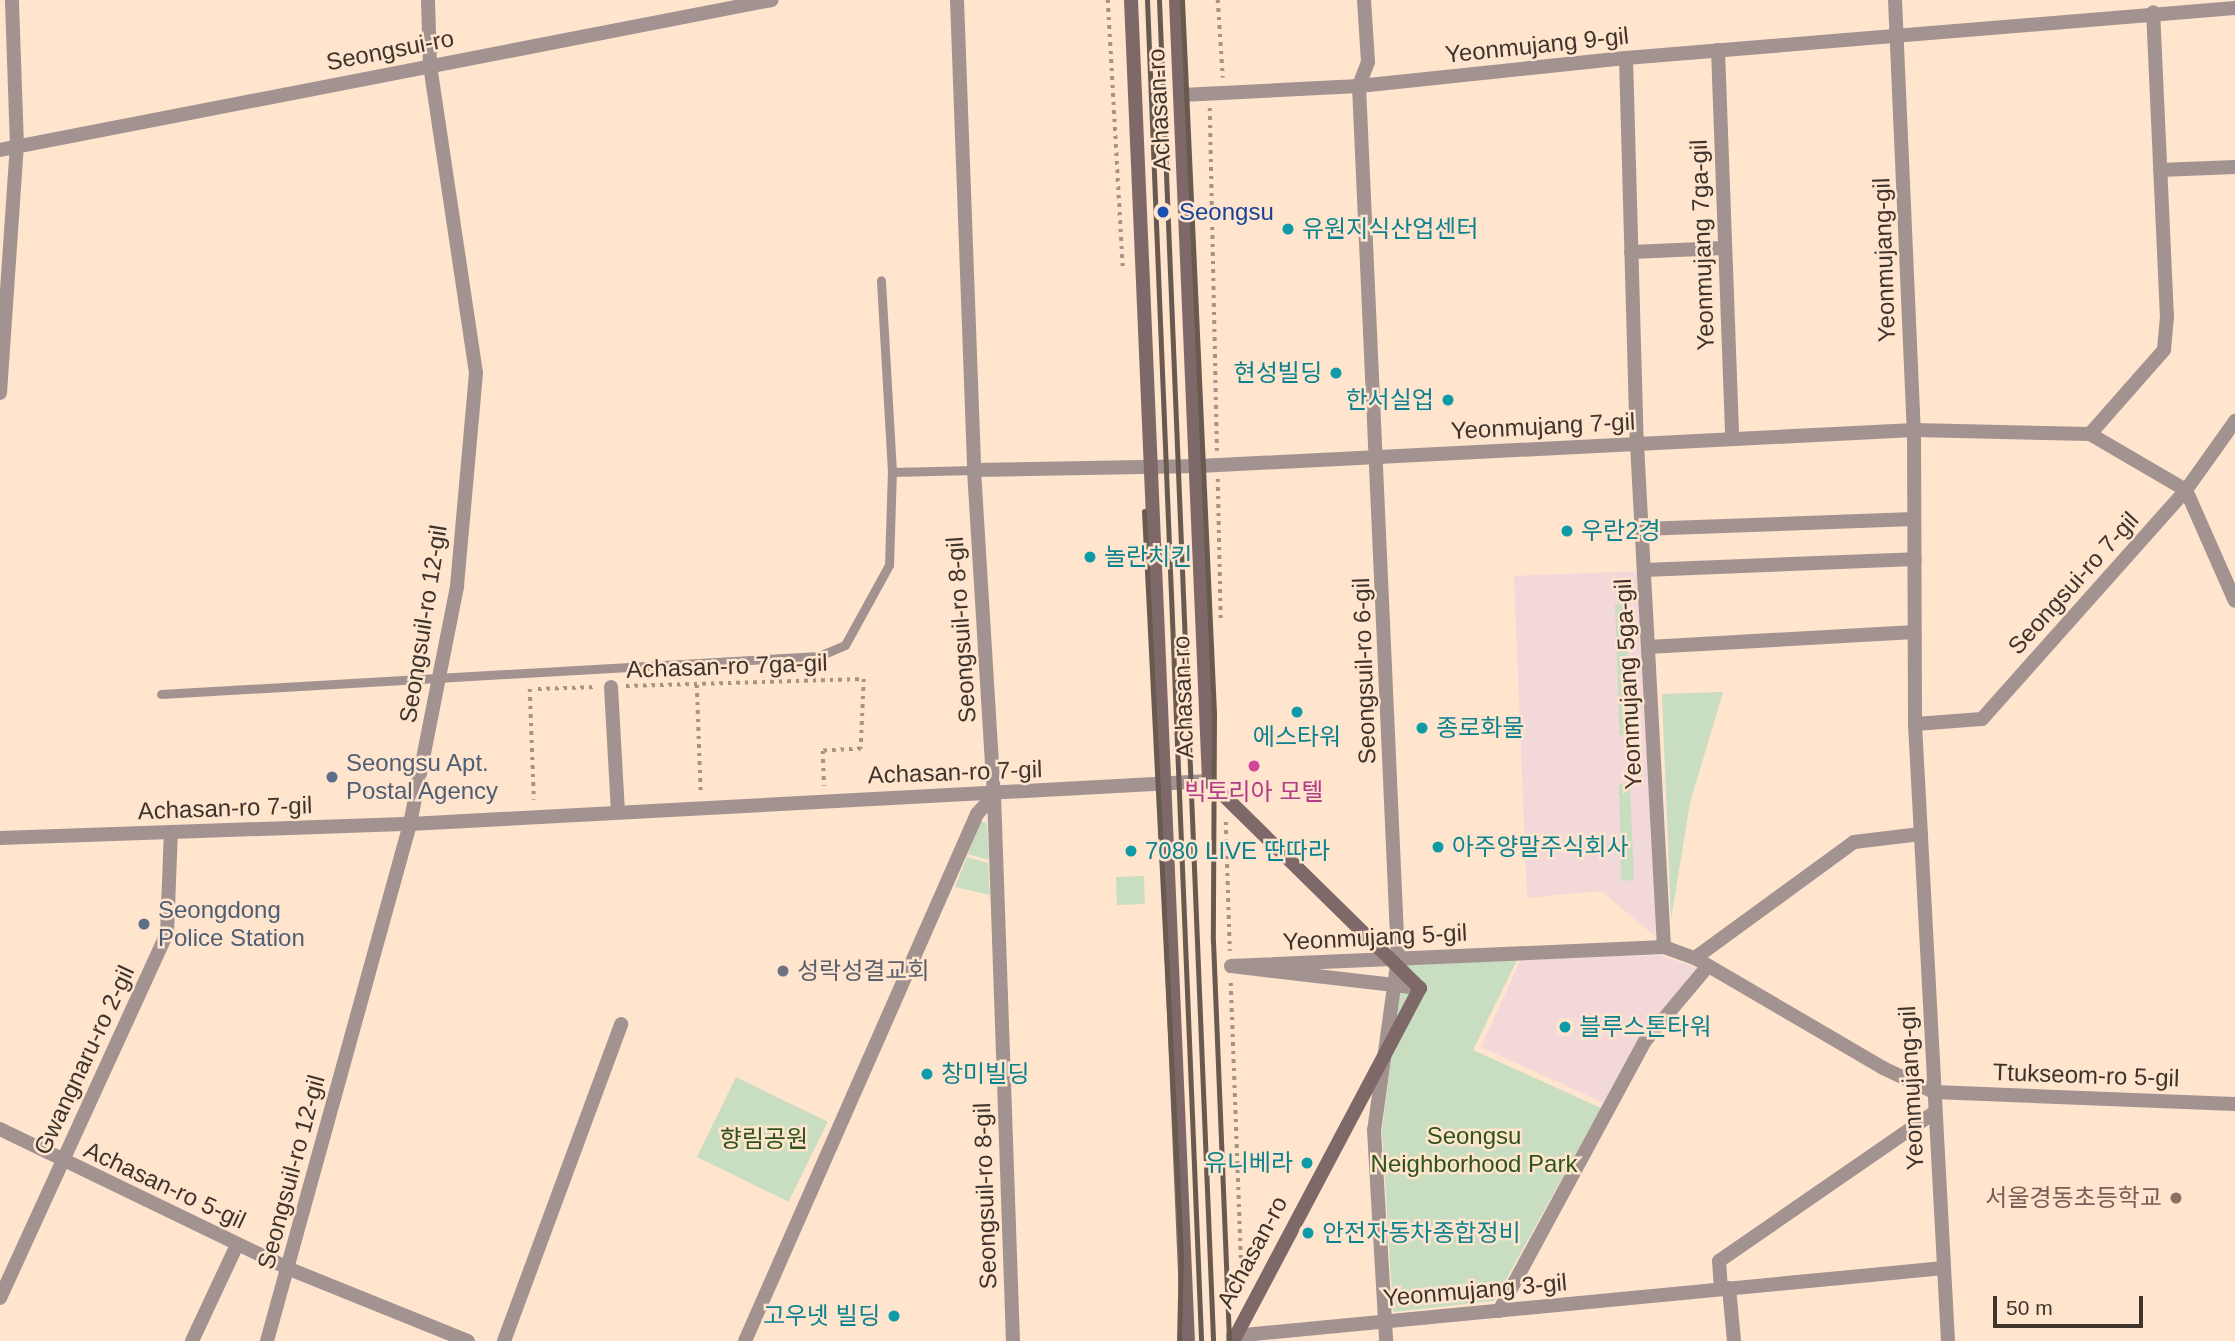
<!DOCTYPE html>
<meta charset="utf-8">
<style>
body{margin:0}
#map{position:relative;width:2235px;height:1341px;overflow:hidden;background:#ffe4ce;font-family:Arial,"Noto Sans KR",sans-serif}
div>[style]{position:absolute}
.industrial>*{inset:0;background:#f3d8d9}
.green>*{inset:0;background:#c9ddc1;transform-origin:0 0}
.path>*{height:3.5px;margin-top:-1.75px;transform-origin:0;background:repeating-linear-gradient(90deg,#a69384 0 3.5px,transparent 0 8.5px)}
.service>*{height:9px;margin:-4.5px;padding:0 4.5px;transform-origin:4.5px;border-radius:4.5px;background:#a29391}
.minor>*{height:14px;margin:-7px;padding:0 7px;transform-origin:7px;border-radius:7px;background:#a29391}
.tertiary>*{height:14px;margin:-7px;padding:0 7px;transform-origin:7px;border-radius:7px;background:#a29391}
.secondary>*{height:14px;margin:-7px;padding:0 7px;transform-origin:7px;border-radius:7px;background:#7f6968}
.rail>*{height:5px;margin:-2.5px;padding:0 2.5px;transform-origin:2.5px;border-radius:2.5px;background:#685a4f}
.dots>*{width:19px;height:19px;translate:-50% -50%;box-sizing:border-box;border:4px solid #ffe4ce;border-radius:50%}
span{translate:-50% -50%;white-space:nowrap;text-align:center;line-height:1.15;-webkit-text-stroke:5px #ffe4ce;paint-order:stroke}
.street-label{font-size:24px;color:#3e342c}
.transit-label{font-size:24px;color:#164399}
.left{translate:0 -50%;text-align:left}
.culture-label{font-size:24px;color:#0d838f}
.right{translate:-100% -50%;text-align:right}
.service-label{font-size:24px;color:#4e5e75}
.hotel-label{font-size:24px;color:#b23c85}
.worship-label{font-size:24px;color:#5b616d}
.park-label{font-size:24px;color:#2d5519}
.education-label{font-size:24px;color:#785e54}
.scale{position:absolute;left:1993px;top:1296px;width:150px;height:32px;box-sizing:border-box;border:4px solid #3e342c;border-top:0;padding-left:9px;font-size:21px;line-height:24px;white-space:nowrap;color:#3e342c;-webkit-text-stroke:5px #ffe4ce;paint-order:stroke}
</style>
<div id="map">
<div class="industrial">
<div style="clip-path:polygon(1644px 571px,1654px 890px,1656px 937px,1601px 891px,1527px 898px,1514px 576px)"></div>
<div style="clip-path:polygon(1660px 955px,1698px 968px,1640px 1035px,1604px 1103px,1481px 1047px,1521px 959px)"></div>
</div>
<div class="green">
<div style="left:1626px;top:604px;width:131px;height:11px;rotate:88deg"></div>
<div style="clip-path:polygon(1723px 692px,1690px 803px,1671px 919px,1662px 694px)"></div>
<div style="clip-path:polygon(1630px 783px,1634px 880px,1621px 881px,1619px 784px)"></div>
<div style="clip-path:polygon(978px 821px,987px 823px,989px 860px,968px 854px)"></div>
<div style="clip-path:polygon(967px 857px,988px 863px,990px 895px,955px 887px)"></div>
<div style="left:1144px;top:876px;width:28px;height:28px;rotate:88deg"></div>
<div style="clip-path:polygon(1518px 958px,1473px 1050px,1601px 1108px,1494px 1301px,1393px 1312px,1382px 1131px,1403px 965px)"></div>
<div style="left:736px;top:1077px;width:102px;height:89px;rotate:26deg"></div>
</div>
<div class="path">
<div style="left:1108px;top:0;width:267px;rotate:86.8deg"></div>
<div style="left:1218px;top:0;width:78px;rotate:86.3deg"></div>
<div style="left:1210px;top:108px;width:343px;rotate:88.8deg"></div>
<div style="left:1218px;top:479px;width:143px;rotate:88.8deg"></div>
<div style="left:697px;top:685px;width:108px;rotate:87.9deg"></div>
<div style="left:626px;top:686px;width:238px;rotate:-1.7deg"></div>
<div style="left:864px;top:679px;width:70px;rotate:92.5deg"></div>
<div style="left:861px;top:749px;width:38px;rotate:177deg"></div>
<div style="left:823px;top:751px;width:35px;rotate:88deg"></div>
<div style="left:530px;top:689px;width:111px;rotate:87.9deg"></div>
<div style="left:538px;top:689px;width:59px;rotate:-1.9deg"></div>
<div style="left:1226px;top:822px;width:129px;rotate:88.2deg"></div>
<div style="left:1231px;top:983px;width:304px;rotate:87.9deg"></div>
</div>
<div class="service">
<div style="left:892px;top:472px;width:82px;rotate:-1.4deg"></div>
<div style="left:161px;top:694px;width:659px;rotate:-3.31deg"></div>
<div style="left:819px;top:656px;width:28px;rotate:-23deg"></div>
<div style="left:845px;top:645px;width:91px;rotate:-61.2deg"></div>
<div style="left:889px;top:565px;width:93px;rotate:-88.2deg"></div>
<div style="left:892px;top:472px;width:192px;rotate:-93.3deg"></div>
</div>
<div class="minor">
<div style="left:957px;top:0;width:470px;rotate:87.9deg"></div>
<div style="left:974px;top:470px;width:326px;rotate:86.5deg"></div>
<div style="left:994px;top:795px;width:546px;rotate:88.01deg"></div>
<div style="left:1364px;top:0;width:62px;rotate:86.3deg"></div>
<div style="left:1368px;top:62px;width:26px;rotate:111deg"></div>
<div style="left:1359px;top:86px;width:873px;rotate:87.44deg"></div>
<div style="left:1398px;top:958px;width:174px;rotate:97.9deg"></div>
<div style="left:1374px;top:1130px;width:211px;rotate:86.7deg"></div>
<div style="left:1895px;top:0;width:430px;rotate:87.5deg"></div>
<div style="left:1914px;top:430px;width:294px;rotate:89.8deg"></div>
<div style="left:1915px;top:724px;width:618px;rotate:86.94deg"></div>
<div style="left:1718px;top:50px;width:389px;rotate:87.9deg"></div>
<div style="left:1626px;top:58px;width:386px;rotate:88.4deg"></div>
<div style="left:1637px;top:444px;width:504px;rotate:86.93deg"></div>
<div style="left:1182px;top:95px;width:177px;rotate:-2.9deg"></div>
<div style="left:1359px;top:86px;width:268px;rotate:-6deg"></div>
<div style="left:1626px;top:58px;width:611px;rotate:-4.69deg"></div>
<div style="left:2160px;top:170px;width:75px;rotate:-2.3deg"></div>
<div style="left:1631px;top:252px;width:93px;rotate:-2.5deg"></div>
<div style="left:0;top:393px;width:248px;rotate:-86.1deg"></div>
<div style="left:17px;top:146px;width:146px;rotate:-92deg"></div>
<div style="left:2090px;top:434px;width:112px;rotate:-48.6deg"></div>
<div style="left:2164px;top:350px;width:32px;rotate:-85deg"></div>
<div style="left:2167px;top:318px;width:306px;rotate:-92.6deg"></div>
<div style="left:974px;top:470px;width:225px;rotate:-1deg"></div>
<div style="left:1199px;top:466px;width:716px;rotate:-2.88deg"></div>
<div style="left:1914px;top:430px;width:176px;rotate:1.3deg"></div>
<div style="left:2090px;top:434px;width:111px;rotate:30.3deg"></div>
<div style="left:2186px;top:490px;width:121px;rotate:66.2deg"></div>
<div style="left:1642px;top:529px;width:272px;rotate:-2.1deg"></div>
<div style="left:1644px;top:570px;width:271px;rotate:-2.3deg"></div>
<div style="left:1648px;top:647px;width:267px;rotate:-3.2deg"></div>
<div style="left:611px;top:687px;width:125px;rotate:86.8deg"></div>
<div style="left:1915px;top:724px;width:67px;rotate:-4.3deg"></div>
<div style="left:1982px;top:719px;width:307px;rotate:-48.3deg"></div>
<div style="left:2186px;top:490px;width:85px;rotate:-54.6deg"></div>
<div style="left:1695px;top:958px;width:197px;rotate:-36.1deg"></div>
<div style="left:1854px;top:842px;width:67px;rotate:-6.8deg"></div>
<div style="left:1420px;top:988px;width:190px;rotate:-173.4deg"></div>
<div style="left:1231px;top:966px;width:433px;rotate:-2.5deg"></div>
<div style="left:1664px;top:947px;width:33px;rotate:20deg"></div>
<div style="left:1695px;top:958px;width:218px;rotate:30.3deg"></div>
<div style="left:1883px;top:1068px;width:56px;rotate:25.2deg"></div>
<div style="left:1934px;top:1092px;width:301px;rotate:2.3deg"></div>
<div style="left:0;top:1129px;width:319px;rotate:25.8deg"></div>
<div style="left:287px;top:1268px;width:195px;rotate:22deg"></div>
<div style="left:1729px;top:1288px;width:53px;rotate:84.6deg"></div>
<div style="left:1721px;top:1289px;width:28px;rotate:-94deg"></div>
<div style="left:1719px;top:1261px;width:262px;rotate:-34.6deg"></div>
<div style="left:0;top:1298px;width:400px;rotate:-65.4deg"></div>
<div style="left:167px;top:934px;width:102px;rotate:-87.8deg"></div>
<div style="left:1499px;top:1311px;width:307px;rotate:-61.6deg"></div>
<div style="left:1645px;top:1041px;width:98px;rotate:-50deg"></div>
<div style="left:1233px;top:1336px;width:714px;rotate:-5.46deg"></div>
<div style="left:192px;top:1341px;width:106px;rotate:-64.9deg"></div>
<div style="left:267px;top:1341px;width:536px;rotate:-74.54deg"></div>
<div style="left:410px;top:824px;width:243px;rotate:-78.8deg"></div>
<div style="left:457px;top:586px;width:214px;rotate:-84.9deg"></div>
<div style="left:476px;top:373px;width:311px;rotate:-98.5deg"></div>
<div style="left:430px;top:65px;width:65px;rotate:-91.8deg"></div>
<div style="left:504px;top:1341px;width:338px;rotate:-69.7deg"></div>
<div style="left:745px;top:1341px;width:576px;rotate:-66.24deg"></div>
<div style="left:977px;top:814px;width:25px;rotate:-48deg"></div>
</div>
<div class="tertiary">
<div style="left:0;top:150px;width:786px;rotate:-11deg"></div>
<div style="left:0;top:838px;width:410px;rotate:-2deg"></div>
<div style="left:410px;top:824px;width:800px;rotate:-3.08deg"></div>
</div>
<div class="secondary">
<div style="left:1131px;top:0;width:1342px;rotate:87.57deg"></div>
<div style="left:1176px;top:0;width:782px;rotate:87.58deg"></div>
<div style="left:1209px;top:781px;width:296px;rotate:44.5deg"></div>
<div style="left:1420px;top:988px;width:399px;rotate:117.9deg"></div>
</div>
<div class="rail">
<div style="left:1147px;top:0;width:1342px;rotate:87.69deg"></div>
<div style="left:1159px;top:0;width:1342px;rotate:87.69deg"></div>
<div style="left:1182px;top:0;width:714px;rotate:87.43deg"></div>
<div style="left:1214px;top:713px;width:228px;rotate:90.3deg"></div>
<div style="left:1213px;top:941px;width:400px;rotate:87.7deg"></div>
<div style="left:1144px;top:511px;width:744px;rotate:87.15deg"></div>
<div style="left:1181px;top:1254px;width:87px;rotate:91.3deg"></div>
</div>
<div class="dots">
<div style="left:1163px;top:212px;background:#1a4fb4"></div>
<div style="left:1288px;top:229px;background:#0f9aa8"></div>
<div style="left:1336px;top:373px;background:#0f9aa8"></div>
<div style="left:1448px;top:400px;background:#0f9aa8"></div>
<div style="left:1567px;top:531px;background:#0f9aa8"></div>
<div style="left:1090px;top:557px;background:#0f9aa8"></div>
<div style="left:1297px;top:712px;background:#0f9aa8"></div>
<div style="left:1422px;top:728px;background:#0f9aa8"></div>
<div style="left:1254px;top:766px;background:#d1479c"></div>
<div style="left:332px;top:777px;background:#5c6f8a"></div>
<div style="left:1438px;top:847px;background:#0f9aa8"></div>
<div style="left:1131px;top:851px;background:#0f9aa8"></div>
<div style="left:144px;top:924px;background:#5c6f8a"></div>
<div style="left:783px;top:971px;background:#6b7280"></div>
<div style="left:1565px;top:1027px;background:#0f9aa8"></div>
<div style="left:927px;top:1074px;background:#0f9aa8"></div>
<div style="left:1307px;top:1163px;background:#0f9aa8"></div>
<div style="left:2176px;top:1198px;background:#8d6e63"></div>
<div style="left:1308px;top:1233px;background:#0f9aa8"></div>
<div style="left:894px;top:1316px;background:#0f9aa8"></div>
</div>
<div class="street-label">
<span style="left:1537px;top:45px;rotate:-6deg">Yeonmujang 9-gil</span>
<span style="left:390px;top:50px;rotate:-11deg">Seongsui-ro</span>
<span style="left:1159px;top:110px;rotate:-93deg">Achasan-ro</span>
<span style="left:1702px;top:245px;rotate:-92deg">Yeonmujang 7ga-gil</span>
<span style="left:1884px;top:260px;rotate:-92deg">Yeonmujang-gil</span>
<span style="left:1543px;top:426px;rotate:-3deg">Yeonmujang 7-gil</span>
<span style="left:2073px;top:583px;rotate:-48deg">Seongsui-ro 7-gil</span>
<span style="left:423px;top:624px;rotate:-81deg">Seongsuil-ro 12-gil</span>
<span style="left:961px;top:630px;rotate:-94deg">Seongsuil-ro 8-gil</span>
<span style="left:727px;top:666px;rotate:-2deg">Achasan-ro 7ga-gil</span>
<span style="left:1364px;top:671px;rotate:-92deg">Seongsuil-ro 6-gil</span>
<span style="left:1628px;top:684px;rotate:-93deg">Yeonmujang 5ga-gil</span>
<span style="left:1183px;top:697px;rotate:-92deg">Achasan-ro</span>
<span style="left:955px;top:772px;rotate:-2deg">Achasan-ro 7-gil</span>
<span style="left:225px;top:808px;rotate:-2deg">Achasan-ro 7-gil</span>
<span style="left:1375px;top:937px;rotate:-3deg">Yeonmujang 5-gil</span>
<span style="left:84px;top:1060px;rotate:-65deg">Gwangnaru-ro 2-gil</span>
<span style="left:2086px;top:1075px;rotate:2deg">Ttukseom-ro 5-gil</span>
<span style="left:1911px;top:1088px;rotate:-93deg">Yeonmujang-gil</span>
<span style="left:291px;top:1172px;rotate:-75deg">Seongsuil-ro 12-gil</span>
<span style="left:165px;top:1185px;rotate:25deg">Achasan-ro 5-gil</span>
<span style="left:985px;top:1196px;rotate:-92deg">Seongsuil-ro 8-gil</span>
<span style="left:1252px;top:1252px;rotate:-62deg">Achasan-ro</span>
<span style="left:1475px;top:1290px;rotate:-5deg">Yeonmujang 3-gil</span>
</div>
<div class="transit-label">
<span class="left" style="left:1179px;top:212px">Seongsu</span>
</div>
<div class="culture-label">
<span class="left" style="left:1302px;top:229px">유원지식산업센터</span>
<span class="right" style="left:1322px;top:373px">현성빌딩</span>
<span class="right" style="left:1434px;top:400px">한서실업</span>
<span class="left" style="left:1581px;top:531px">우란2경</span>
<span class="left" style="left:1104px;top:557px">놀란치킨</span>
<span class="left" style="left:1436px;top:728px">종로화물</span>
<span style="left:1297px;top:737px">에스타워</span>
<span class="left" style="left:1452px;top:847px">아주양말주식회사</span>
<span class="left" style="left:1145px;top:851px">7080 LIVE 딴따라</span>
<span class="left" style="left:1579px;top:1027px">블루스톤타워</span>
<span class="left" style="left:941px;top:1074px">창미빌딩</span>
<span class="right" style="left:1293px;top:1163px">유니베라</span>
<span class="left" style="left:1322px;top:1233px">안전자동차종합정비</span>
<span class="right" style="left:880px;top:1316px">고우넷 빌딩</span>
</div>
<div class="service-label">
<span class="left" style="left:346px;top:777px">Seongsu Apt.<br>Postal Agency</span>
<span class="left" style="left:158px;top:924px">Seongdong<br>Police Station</span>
</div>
<div class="hotel-label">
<span style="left:1254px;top:792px">빅토리아 모텔</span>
</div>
<div class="worship-label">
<span class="left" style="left:797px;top:971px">성락성결교회</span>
</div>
<div class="park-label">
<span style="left:1474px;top:1150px">Seongsu<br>Neighborhood Park</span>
<span style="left:764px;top:1139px">향림공원</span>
</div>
<div class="education-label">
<span class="right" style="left:2162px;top:1198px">서울경동초등학교</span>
</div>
<div class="scale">50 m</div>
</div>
